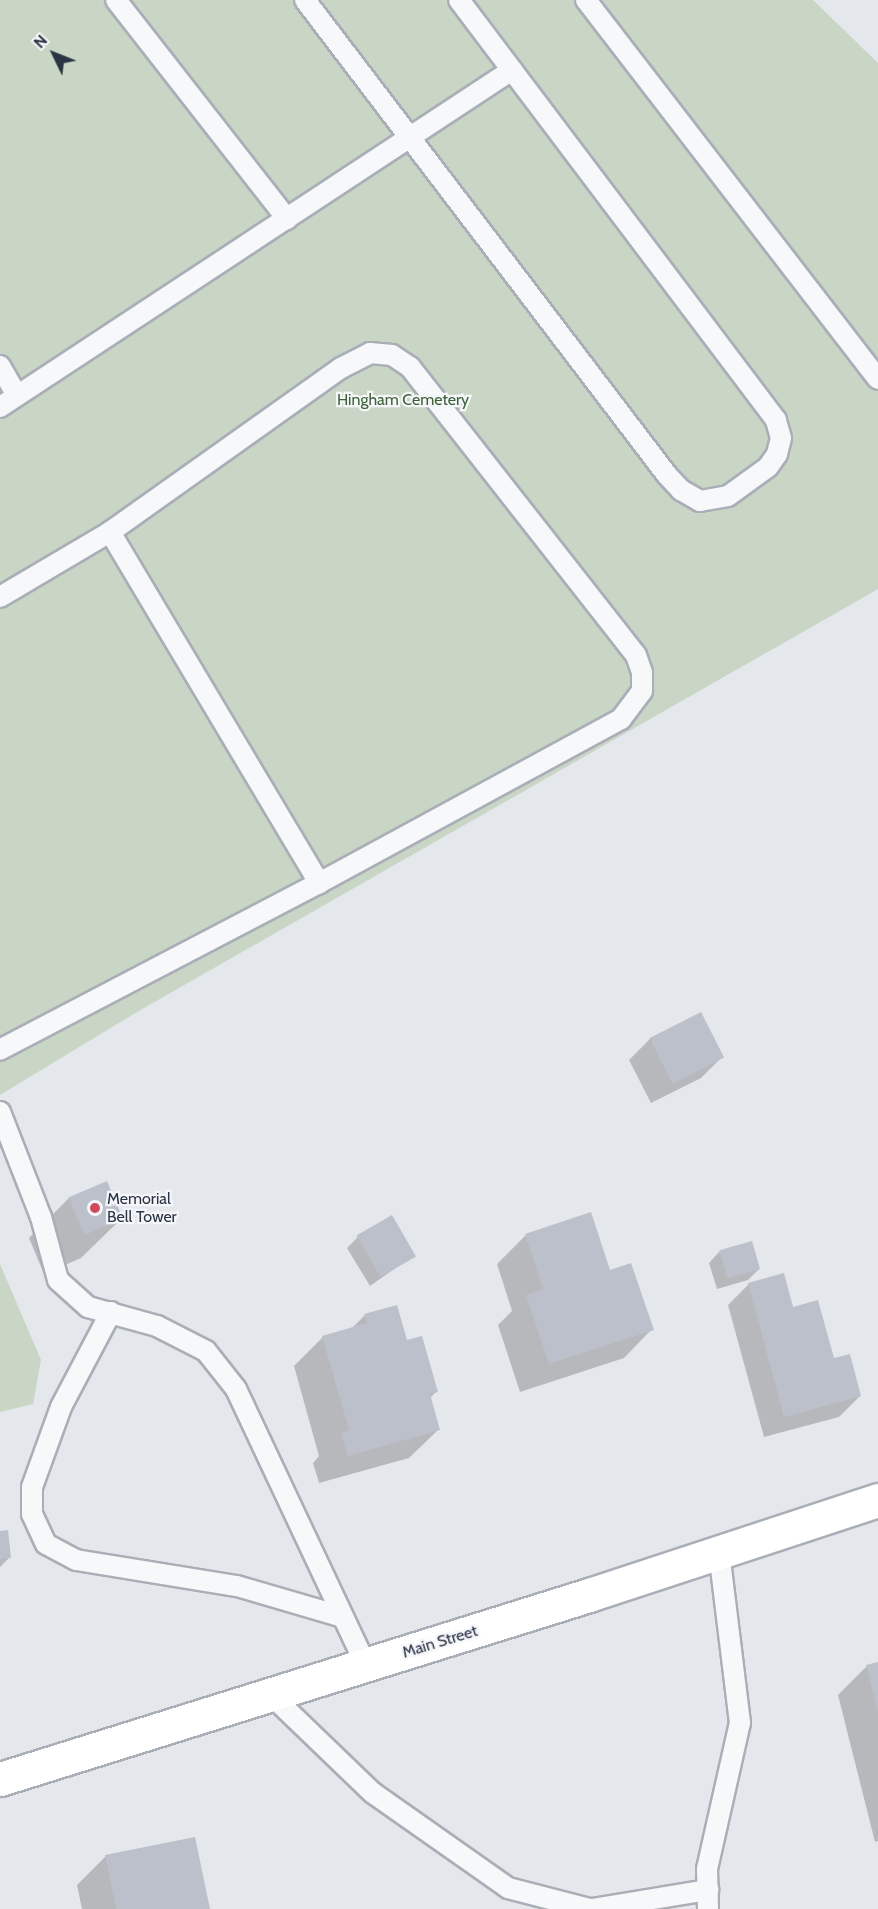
<!DOCTYPE html>
<style>
body{margin:0}
#map{position:relative;width:878px;height:1909px;overflow:hidden;background:#e4e7ec;font-family:Cabin,sans-serif}
div>[style]{position:absolute}
.green>*{inset:0;background:#c9d6c5}
.shadow>*{inset:0;background:#0003}
.building>*{inset:0;background:#bbc0ca;transform-origin:0 0}
.roads{filter:drop-shadow(2px 0 #a9aeb7) drop-shadow(-2px 0 #a9aeb7) drop-shadow(0 2px #a9aeb7) drop-shadow(0 -2px #a9aeb7)}
.service>*{height:20px;margin:-10px;padding:0 10px;transform-origin:10px;border-radius:10px;background:#f7f8fa}
.secondary>*{height:33px;margin:-16.5px;padding:0 16.5px;transform-origin:16.5px;border-radius:16.5px;background:#fff}
.dots>*{width:16px;height:16px;translate:-50% -50%;box-sizing:border-box;border:3px solid #f4f6f9;border-radius:50%}
span{translate:-50% -50%;white-space:nowrap;text-align:center;line-height:1.15;-webkit-text-stroke:4.5px #f4f6f9;paint-order:stroke}
.park-label{font-size:16px;color:#3f6138}
.poi-label{font-size:16px;color:#2b3445}
.left{translate:0 -50%;text-align:left}
.street-label{font-size:16px;color:#2b3445}
.north{position:absolute;left:24px;top:24px;width:60px;height:60px;-webkit-text-stroke:4px #f4f6f9;paint-order:stroke;rotate:313deg;font-size:16px;font-weight:700;line-height:24px;text-align:center;color:#2b3445}
.north::after{content:'';display:block;margin:auto;width:21px;height:27px;background:#2b3445;clip-path:polygon(50% 0,100% 100%,50% 72%,0 100%)}
</style>
<div id="map">
<div class="green">
<div style="clip-path:polygon(0 0,813px 0,878px 63px,878px 589px,137px 1012px,0 1095px)"></div>
<div style="clip-path:polygon(0 1264px,41px 1360px,33px 1404px,0 1412px)"></div>
</div>
<div class="shadow">
<div style="clip-path:polygon(650px 1039px,722px 1057px,701px 1078px,651px 1103px,629px 1060px)"></div>
<div style="clip-path:polygon(69px 1198px,121px 1219px,81px 1258px,44px 1274px,29px 1238px)"></div>
<div style="clip-path:polygon(590px 1214px,609px 1272px,652px 1329px,624px 1358px,520px 1392px,498px 1325px,512px 1311px,497px 1264px,525px 1236px)"></div>
<div style="clip-path:polygon(358px 1237px,414px 1255px,370px 1286px,347px 1248px)"></div>
<div style="clip-path:polygon(719px 1252px,759px 1269px,748px 1280px,717px 1289px,709px 1263px)"></div>
<div style="clip-path:polygon(749px 1284px,792px 1309px,860px 1396px,839px 1417px,764px 1437px,728px 1305px)"></div>
<div style="clip-path:polygon(365px 1315px,406px 1342px,436px 1392px,430px 1398px,438px 1430px,409px 1458px,319px 1483px,313px 1463px,319px 1456px,294px 1366px,323px 1337px,351px 1329px)"></div>
<div style="clip-path:polygon(0 1532px,10px 1557px,0 1567px)"></div>
<div style="clip-path:polygon(878px 1663px,878px 1841px,875px 1842px,838px 1695px,867px 1666px)"></div>
<div style="clip-path:polygon(106px 1856px,209px 1909px,82px 1909px,77px 1885px)"></div>
</div>
<div class="building">
<div style="left:701px;top:1012px;width:51px;height:58px;rotate:63deg"></div>
<div style="left:107px;top:1181px;width:41px;height:42px;rotate:67deg"></div>
<div style="clip-path:polygon(591px 1212px,610px 1270px,631px 1263px,654px 1330px,549px 1364px,526px 1295px,543px 1289px,525px 1234px)"></div>
<div style="left:392px;top:1215px;width:48px;height:41px;rotate:60deg"></div>
<div style="left:752px;top:1241px;width:29px;height:34px;rotate:74deg"></div>
<div style="clip-path:polygon(784px 1273px,793px 1307px,818px 1300px,834px 1358px,850px 1354px,861px 1396px,784px 1417px,748px 1283px)"></div>
<div style="clip-path:polygon(397px 1305px,407px 1340px,422px 1336px,438px 1392px,430px 1394px,440px 1430px,348px 1456px,341px 1433px,349px 1430px,322px 1336px,367px 1323px,364px 1314px)"></div>
<div style="clip-path:polygon(8px 1530px,11px 1558px,0 1559px,0 1531px)"></div>
<div style="clip-path:polygon(878px 1662px,878px 1709px,877px 1709px,866px 1665px)"></div>
<div style="clip-path:polygon(195px 1837px,210px 1909px,116px 1909px,105px 1855px)"></div>
</div>
<div class="roads">
<div class="service">
<div style="left:116px;top:0;width:278px;rotate:52deg"></div>
<div style="left:305px;top:0;width:597px;rotate:52.69deg"></div>
<div style="left:667px;top:475px;width:21px;rotate:47deg"></div>
<div style="left:681px;top:490px;width:22px;rotate:30deg"></div>
<div style="left:700px;top:501px;width:28px;rotate:-10deg"></div>
<div style="left:728px;top:496px;width:49px;rotate:-35.9deg"></div>
<div style="left:768px;top:467px;width:16px;rotate:-55deg"></div>
<div style="left:777px;top:454px;width:16px;rotate:-76deg"></div>
<div style="left:781px;top:438px;width:19px;rotate:-106deg"></div>
<div style="left:776px;top:420px;width:526px;rotate:-127.04deg"></div>
<div style="left:586px;top:0;width:478px;rotate:52.4deg"></div>
<div style="left:0;top:366px;width:34px;rotate:60deg"></div>
<div style="left:0;top:407px;width:613px;rotate:-33.35deg"></div>
<div style="left:110px;top:532px;width:409px;rotate:59.2deg"></div>
<div style="left:0;top:597px;width:128px;rotate:-30.6deg"></div>
<div style="left:110px;top:532px;width:283px;rotate:-35.4deg"></div>
<div style="left:341px;top:368px;width:33px;rotate:-27deg"></div>
<div style="left:370px;top:353px;width:22px;rotate:5deg"></div>
<div style="left:392px;top:355px;width:22px;rotate:34deg"></div>
<div style="left:410px;top:367px;width:366px;rotate:51.9deg"></div>
<div style="left:636px;top:655px;width:18px;rotate:71deg"></div>
<div style="left:642px;top:672px;width:19px;rotate:90deg"></div>
<div style="left:642px;top:691px;width:35px;rotate:127deg"></div>
<div style="left:621px;top:719px;width:344px;rotate:151.5deg"></div>
<div style="left:319px;top:883px;width:360px;rotate:152.4deg"></div>
<div style="left:0;top:1112px;width:113px;rotate:68.7deg"></div>
<div style="left:41px;top:1217px;width:65px;rotate:74.9deg"></div>
<div style="left:58px;top:1280px;width:40px;rotate:42deg"></div>
<div style="left:88px;top:1307px;width:72px;rotate:15.4deg"></div>
<div style="left:157px;top:1326px;width:55px;rotate:27deg"></div>
<div style="left:206px;top:1351px;width:48px;rotate:51.7deg"></div>
<div style="left:236px;top:1389px;width:305px;rotate:64.8deg"></div>
<div style="left:111px;top:1312px;width:107px;rotate:117.8deg"></div>
<div style="left:61px;top:1407px;width:85px;rotate:109.9deg"></div>
<div style="left:32px;top:1487px;width:27px;rotate:90deg"></div>
<div style="left:32px;top:1514px;width:33px;rotate:65deg"></div>
<div style="left:46px;top:1544px;width:34px;rotate:28deg"></div>
<div style="left:76px;top:1560px;width:163px;rotate:9.2deg"></div>
<div style="left:237px;top:1586px;width:110px;rotate:16.3deg"></div>
<div style="left:271px;top:1695px;width:141px;rotate:43.9deg"></div>
<div style="left:373px;top:1793px;width:165px;rotate:35.1deg"></div>
<div style="left:508px;top:1888px;width:84px;rotate:14.5deg"></div>
<div style="left:592px;top:1909px;width:118px;rotate:-9.3deg"></div>
<div style="left:708px;top:1909px;width:40px;rotate:-91.4deg"></div>
<div style="left:707px;top:1869px;width:150px;rotate:-77.3deg"></div>
<div style="left:740px;top:1723px;width:172px;rotate:-97deg"></div>
</div>
<div class="secondary">
<div style="left:0;top:1779px;width:617px;rotate:-17.35deg"></div>
<div style="left:589px;top:1595px;width:304px;rotate:-18.2deg"></div>
</div>
</div>
<div class="dots">
<div style="left:95px;top:1208px;background:#d1495b"></div>
</div>
<div class="park-label">
<span style="left:403px;top:400px">Hingham Cemetery</span>
</div>
<div class="poi-label">
<span class="left" style="left:107px;top:1208px">Memorial<br>Bell Tower</span>
</div>
<div class="street-label">
<span style="left:440px;top:1642px;rotate:-17deg">Main Street</span>
</div>
<div class="north">N</div>
</div>
